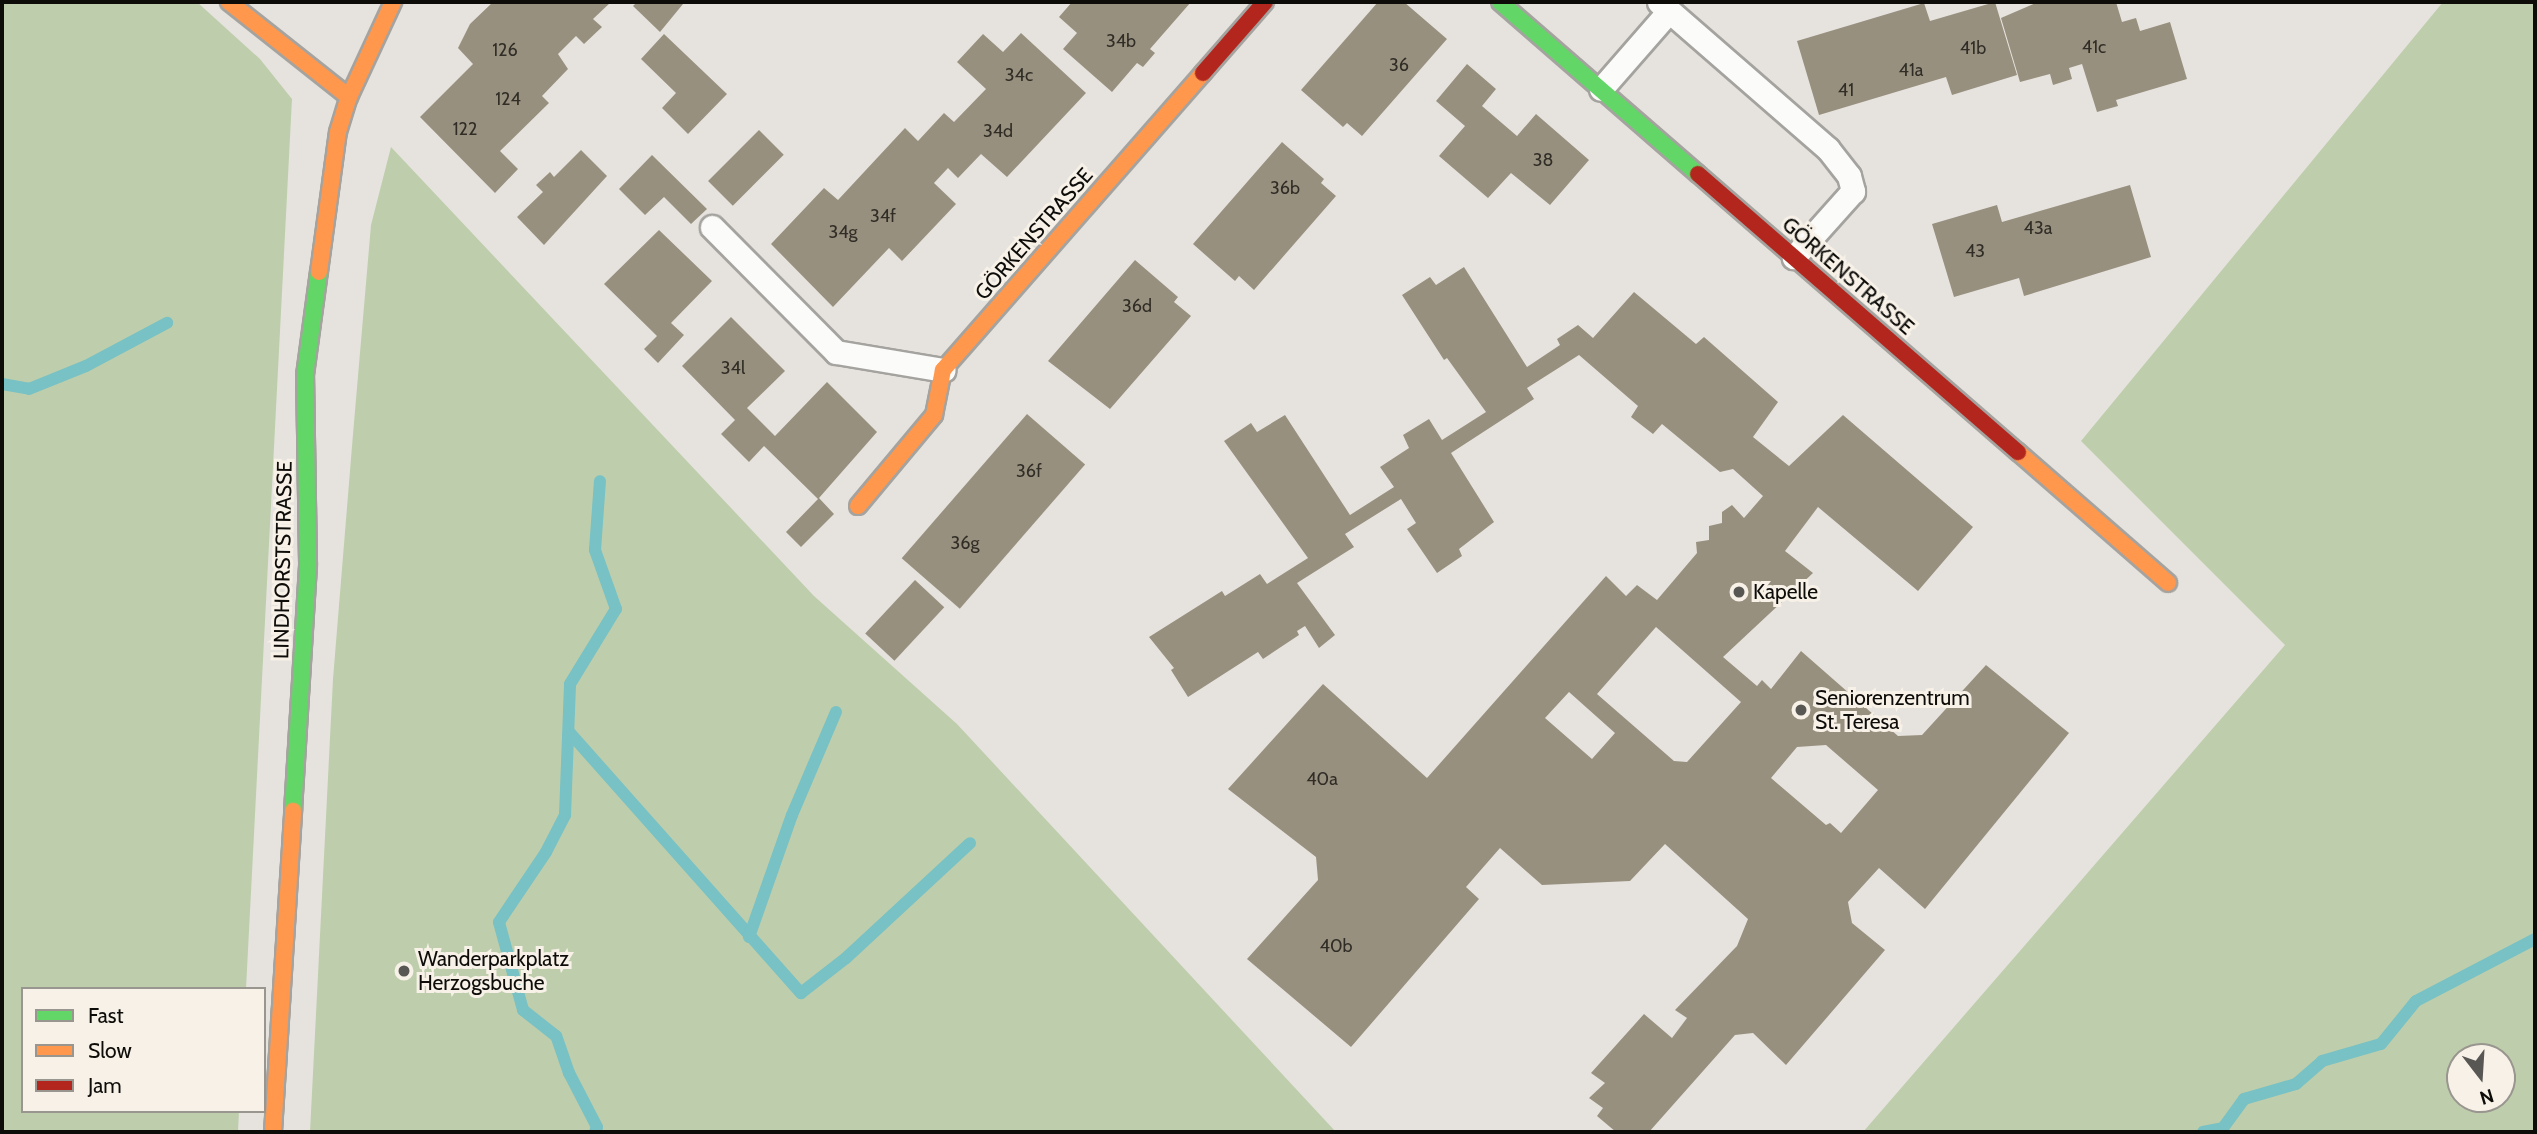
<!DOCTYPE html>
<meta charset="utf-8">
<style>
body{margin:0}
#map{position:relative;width:2537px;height:1134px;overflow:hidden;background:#e6e3de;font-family:Cabin,sans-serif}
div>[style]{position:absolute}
.green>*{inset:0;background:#beceac}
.stream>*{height:12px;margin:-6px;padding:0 6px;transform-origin:6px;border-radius:6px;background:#78c1c4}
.building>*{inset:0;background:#98907f;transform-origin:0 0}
.roads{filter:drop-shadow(2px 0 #a5a39f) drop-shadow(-2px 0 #a5a39f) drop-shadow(0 2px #a5a39f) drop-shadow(0 -2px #a5a39f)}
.lane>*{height:23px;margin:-11.5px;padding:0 11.5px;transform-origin:11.5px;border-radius:11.5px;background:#fbfbfa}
.fast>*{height:16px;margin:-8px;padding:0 8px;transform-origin:8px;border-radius:8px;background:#63d668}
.slow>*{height:16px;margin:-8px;padding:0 8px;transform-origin:8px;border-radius:8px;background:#ff974d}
.jam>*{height:16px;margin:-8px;padding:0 8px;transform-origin:8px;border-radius:8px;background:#b3261e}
.dots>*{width:19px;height:19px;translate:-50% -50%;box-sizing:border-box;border:4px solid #f7f1e8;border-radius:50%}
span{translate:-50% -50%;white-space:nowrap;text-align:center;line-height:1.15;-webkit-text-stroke:6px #f7f1e8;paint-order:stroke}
.number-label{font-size:18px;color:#302d26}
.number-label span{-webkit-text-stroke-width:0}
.street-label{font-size:21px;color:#0d0c09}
.poi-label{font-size:21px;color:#0d0c09}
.left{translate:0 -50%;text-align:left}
.frame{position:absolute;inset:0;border:4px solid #0d0c09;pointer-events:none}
.legend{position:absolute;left:21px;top:987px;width:245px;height:126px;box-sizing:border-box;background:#f7f1e8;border:2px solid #99958f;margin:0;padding:9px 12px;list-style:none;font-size:21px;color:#0d0c09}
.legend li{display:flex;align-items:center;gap:14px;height:35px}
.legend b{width:35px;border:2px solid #99958f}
.north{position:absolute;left:2446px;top:1043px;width:70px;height:70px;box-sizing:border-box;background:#f7f1e8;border:2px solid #99958f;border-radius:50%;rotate:163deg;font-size:19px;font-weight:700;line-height:28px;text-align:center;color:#0d0c09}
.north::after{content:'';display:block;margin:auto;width:24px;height:32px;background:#595754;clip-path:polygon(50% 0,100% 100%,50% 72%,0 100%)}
</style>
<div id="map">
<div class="green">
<div style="clip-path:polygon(2px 2px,197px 2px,260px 59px,292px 99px,246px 989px,23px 989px,23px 1111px,239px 1111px,238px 1132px,2px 1132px)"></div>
<div style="clip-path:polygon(evenodd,2443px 2px,2535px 2px,2535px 1132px,1863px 1132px,2285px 645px,2081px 441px,2443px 2px,2460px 1057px,2502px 1057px,2502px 1099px,2460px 1099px,2460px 1057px)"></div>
<div style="clip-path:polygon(391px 147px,814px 596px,957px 724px,1336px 1132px,310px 1132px,333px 679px,353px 434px,371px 225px)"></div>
</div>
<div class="stream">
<div style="left:2px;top:384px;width:27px;rotate:10deg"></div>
<div style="left:29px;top:389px;width:61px;rotate:-22deg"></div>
<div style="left:86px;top:366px;width:92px;rotate:-28deg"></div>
<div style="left:570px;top:733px;width:348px;rotate:48.4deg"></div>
<div style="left:801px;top:993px;width:57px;rotate:-37.9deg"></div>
<div style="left:846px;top:958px;width:169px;rotate:-42.8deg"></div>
<div style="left:749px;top:937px;width:129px;rotate:-70.6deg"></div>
<div style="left:792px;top:815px;width:112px;rotate:-66.9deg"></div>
<div style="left:595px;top:1132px;width:5px;rotate:-68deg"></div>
<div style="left:597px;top:1127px;width:61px;rotate:-117.4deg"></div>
<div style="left:569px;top:1073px;width:39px;rotate:-109deg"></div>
<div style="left:556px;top:1036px;width:42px;rotate:-141.8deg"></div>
<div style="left:523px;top:1010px;width:91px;rotate:-105.3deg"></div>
<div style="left:499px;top:922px;width:84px;rotate:-56.1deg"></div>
<div style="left:546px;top:852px;width:42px;rotate:-62.8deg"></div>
<div style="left:565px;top:815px;width:131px;rotate:-87.8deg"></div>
<div style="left:570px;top:684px;width:88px;rotate:-58.5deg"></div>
<div style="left:616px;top:609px;width:63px;rotate:-109.6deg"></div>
<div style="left:595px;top:550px;width:69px;rotate:-85.9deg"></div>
<div style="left:2203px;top:1132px;width:20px;rotate:-11deg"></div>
<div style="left:2223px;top:1128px;width:36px;rotate:-54deg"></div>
<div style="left:2244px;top:1099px;width:54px;rotate:-16.1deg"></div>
<div style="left:2296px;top:1084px;width:35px;rotate:-41deg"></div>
<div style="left:2322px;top:1061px;width:61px;rotate:-16.1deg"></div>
<div style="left:2381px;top:1044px;width:55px;rotate:-50.9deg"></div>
<div style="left:2416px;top:1001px;width:134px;rotate:-27.5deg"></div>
</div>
<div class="building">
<div style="clip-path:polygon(493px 2px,611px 2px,593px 19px,602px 27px,584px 44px,576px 36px,558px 54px,568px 69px,542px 96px,549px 103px,500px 151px,518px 169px,495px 193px,420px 117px,473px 64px,458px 48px,470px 24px)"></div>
<div style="clip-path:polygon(637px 2px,681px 2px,683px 4px,660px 32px,633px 6px)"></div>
<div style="clip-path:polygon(1072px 2px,1191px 2px,1150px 49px,1155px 53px,1143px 67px,1137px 63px,1112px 92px,1063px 49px,1077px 33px,1059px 17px)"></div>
<div style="clip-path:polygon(1378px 2px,1404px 2px,1447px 39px,1362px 136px,1347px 123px,1343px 127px,1301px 90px)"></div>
<div style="clip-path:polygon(1995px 2px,2017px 75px,1952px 95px,1946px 77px,1819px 115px,1797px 41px,1924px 3px,1930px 21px)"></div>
<div style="clip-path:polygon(2038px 2px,2116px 2px,2122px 22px,2136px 18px,2140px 31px,2170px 22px,2187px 79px,2116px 100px,2118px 106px,2097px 112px,2082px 64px,2069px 68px,2072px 79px,2053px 85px,2050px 74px,2020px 82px,2001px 18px)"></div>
<div style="clip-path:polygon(1021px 33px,1086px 93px,1007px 177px,981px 154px,958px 178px,948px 168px,934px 183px,956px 204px,902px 261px,889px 248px,833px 307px,771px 244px,824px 188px,838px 200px,905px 128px,918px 141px,944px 113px,954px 122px,986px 89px,957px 62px,983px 34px,1003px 52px)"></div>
<div style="clip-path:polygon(664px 34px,727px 94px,688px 134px,662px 108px,676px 93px,641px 59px)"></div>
<div style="clip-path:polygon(1467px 64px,1496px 89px,1482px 106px,1517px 136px,1536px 114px,1589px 160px,1550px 205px,1511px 173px,1488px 198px,1439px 156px,1465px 126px,1436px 101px)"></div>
<div style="left:759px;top:130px;width:35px;height:72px;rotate:45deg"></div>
<div style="clip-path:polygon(1282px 142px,1324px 179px,1321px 183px,1336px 196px,1254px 290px,1239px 276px,1235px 281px,1193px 244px)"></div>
<div style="clip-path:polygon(581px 150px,607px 176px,544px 245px,517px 217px,543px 192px,536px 185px,550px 172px,554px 177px)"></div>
<div style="clip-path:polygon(652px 155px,707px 209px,691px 224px,664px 197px,645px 215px,619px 189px)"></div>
<div style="clip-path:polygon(2130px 185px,2151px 257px,2024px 296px,2019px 278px,1954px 297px,1932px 224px,1997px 205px,2002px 222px)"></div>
<div style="clip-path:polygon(659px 230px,712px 281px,671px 323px,684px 335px,658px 363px,644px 349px,657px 336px,604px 284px)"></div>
<div style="clip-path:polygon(1135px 260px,1178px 297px,1174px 302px,1191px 316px,1110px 409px,1048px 361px)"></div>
<div style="clip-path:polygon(evenodd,1464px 267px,1527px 367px,1560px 345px,1557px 339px,1578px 325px,1593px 338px,1634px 292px,1696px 344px,1704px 337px,1778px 402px,1753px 437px,1789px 466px,1843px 415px,1973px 527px,1918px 591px,1818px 507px,1785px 551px,1813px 573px,1723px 657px,1757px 686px,1762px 680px,1771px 689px,1801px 651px,1898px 736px,1922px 735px,1986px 665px,2069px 733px,1925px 909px,1879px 868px,1848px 902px,1852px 923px,1885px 950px,1786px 1065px,1753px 1033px,1735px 1035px,1649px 1132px,1616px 1132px,1597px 1116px,1603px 1108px,1589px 1098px,1605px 1083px,1591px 1073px,1644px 1014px,1672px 1038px,1687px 1018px,1675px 1010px,1737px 946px,1748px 919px,1665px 844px,1630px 881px,1542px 885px,1500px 848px,1466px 887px,1479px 899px,1351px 1047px,1247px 959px,1318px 880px,1316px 857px,1228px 789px,1323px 684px,1427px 778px,1606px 576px,1626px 596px,1637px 585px,1657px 600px,1697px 553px,1696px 542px,1709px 540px,1709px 526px,1722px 523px,1722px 512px,1732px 505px,1744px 518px,1763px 496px,1733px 469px,1720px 472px,1662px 424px,1653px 434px,1631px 417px,1638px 406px,1579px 355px,1527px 388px,1534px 399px,1451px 453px,1494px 522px,1459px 549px,1462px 556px,1437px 573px,1407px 529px,1416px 523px,1401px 499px,1345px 534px,1354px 547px,1297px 583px,1335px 635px,1319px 648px,1305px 626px,1297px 631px,1299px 635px,1263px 659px,1258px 652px,1188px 697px,1171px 670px,1174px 668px,1149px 637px,1222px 591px,1225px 596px,1260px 574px,1267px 584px,1308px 558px,1224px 441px,1251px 423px,1257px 432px,1285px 415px,1350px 515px,1394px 487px,1380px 467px,1409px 448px,1403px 435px,1429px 419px,1442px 440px,1486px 412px,1447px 358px,1444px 360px,1402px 295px,1430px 277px,1436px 285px,1464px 267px,1656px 627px,1741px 702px,1687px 762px,1674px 761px,1597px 694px,1656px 627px,1464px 267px,1569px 692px,1615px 733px,1592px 759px,1545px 718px,1569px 692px,1464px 267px,1826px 745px,1878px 790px,1841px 833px,1830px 823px,1826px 825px,1771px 778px,1797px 747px,1826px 745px)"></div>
<div style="clip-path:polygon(731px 317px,785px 371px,747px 408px,775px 436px,827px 382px,877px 432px,819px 498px,834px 514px,801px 547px,786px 532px,818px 499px,764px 446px,749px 462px,721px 434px,735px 420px,682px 366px)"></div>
<div style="left:1027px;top:414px;width:77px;height:191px;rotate:41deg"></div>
<div style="left:915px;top:580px;width:40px;height:73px;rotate:43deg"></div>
</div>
<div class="roads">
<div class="lane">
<div style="left:1659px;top:2px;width:224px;rotate:41deg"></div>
<div style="left:1828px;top:149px;width:34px;rotate:52deg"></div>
<div style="left:1849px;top:176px;width:16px;rotate:75deg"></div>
<div style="left:1853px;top:191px;width:89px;rotate:131.8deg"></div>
<div style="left:1601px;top:89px;width:103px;rotate:-48.9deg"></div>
<div style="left:712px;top:227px;width:176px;rotate:45.2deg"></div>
<div style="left:836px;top:352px;width:109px;rotate:9.5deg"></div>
</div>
<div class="fast">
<div style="left:1500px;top:2px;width:262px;rotate:41deg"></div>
<div style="left:293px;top:811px;width:248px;rotate:-86.5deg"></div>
<div style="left:308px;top:563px;width:188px;rotate:-90.9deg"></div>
<div style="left:305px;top:375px;width:104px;rotate:-82.3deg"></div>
</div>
<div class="slow">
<div style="left:229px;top:2px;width:153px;rotate:38.4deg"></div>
<div style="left:319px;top:272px;width:141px;rotate:-82.3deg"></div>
<div style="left:338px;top:132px;width:37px;rotate:-73deg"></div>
<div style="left:349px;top:97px;width:105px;rotate:-65.1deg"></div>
<div style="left:2018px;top:452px;width:199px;rotate:41.1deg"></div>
<div style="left:858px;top:506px;width:119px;rotate:-50.1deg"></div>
<div style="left:934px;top:415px;width:46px;rotate:-78.7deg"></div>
<div style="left:943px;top:370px;width:395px;rotate:-48.8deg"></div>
<div style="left:273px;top:1132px;width:322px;rotate:-86.4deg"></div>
</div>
<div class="jam">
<div style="left:1203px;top:73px;width:94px;rotate:-48.9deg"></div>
<div style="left:1698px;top:174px;width:424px;rotate:41deg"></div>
</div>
</div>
<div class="dots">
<div style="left:1739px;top:592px;background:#595754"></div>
<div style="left:1801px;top:710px;background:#595754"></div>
<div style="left:404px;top:971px;background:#595754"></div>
</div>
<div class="number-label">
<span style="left:1121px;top:41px">34b</span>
<span style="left:2094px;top:47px">41c</span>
<span style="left:1973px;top:48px">41b</span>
<span style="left:505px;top:50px">126</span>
<span style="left:1399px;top:65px">36</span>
<span style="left:1911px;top:70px">41a</span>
<span style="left:1019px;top:75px">34c</span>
<span style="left:1846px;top:90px">41</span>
<span style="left:508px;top:99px">124</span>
<span style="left:465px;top:129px">122</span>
<span style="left:998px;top:131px">34d</span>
<span style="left:1543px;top:160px">38</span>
<span style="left:1285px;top:188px">36b</span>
<span style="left:883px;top:216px">34f</span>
<span style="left:2038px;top:228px">43a</span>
<span style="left:843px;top:232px">34g</span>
<span style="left:1975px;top:251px">43</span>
<span style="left:1137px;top:306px">36d</span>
<span style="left:733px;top:368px">34l</span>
<span style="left:1029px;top:471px">36f</span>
<span style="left:965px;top:543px">36g</span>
<span style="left:1322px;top:779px">40a</span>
<span style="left:1336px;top:946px">40b</span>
</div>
<div class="street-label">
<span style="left:1034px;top:234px;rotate:-49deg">GÖRKENSTRASSE</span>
<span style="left:1848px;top:276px;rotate:41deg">GÖRKENSTRASSE</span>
<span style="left:283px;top:560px;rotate:-89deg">LINDHORSTSTRASSE</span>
</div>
<div class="poi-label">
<span class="left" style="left:1753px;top:592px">Kapelle</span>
<span class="left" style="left:1815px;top:710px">Seniorenzentrum<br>St. Teresa</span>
<span class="left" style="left:418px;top:971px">Wanderparkplatz<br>Herzogsbuche</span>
</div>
<div class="frame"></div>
<ul class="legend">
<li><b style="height:9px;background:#63d668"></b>Fast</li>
<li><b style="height:9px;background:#ff974d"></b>Slow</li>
<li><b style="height:9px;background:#b3261e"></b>Jam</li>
</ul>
<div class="north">N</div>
</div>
